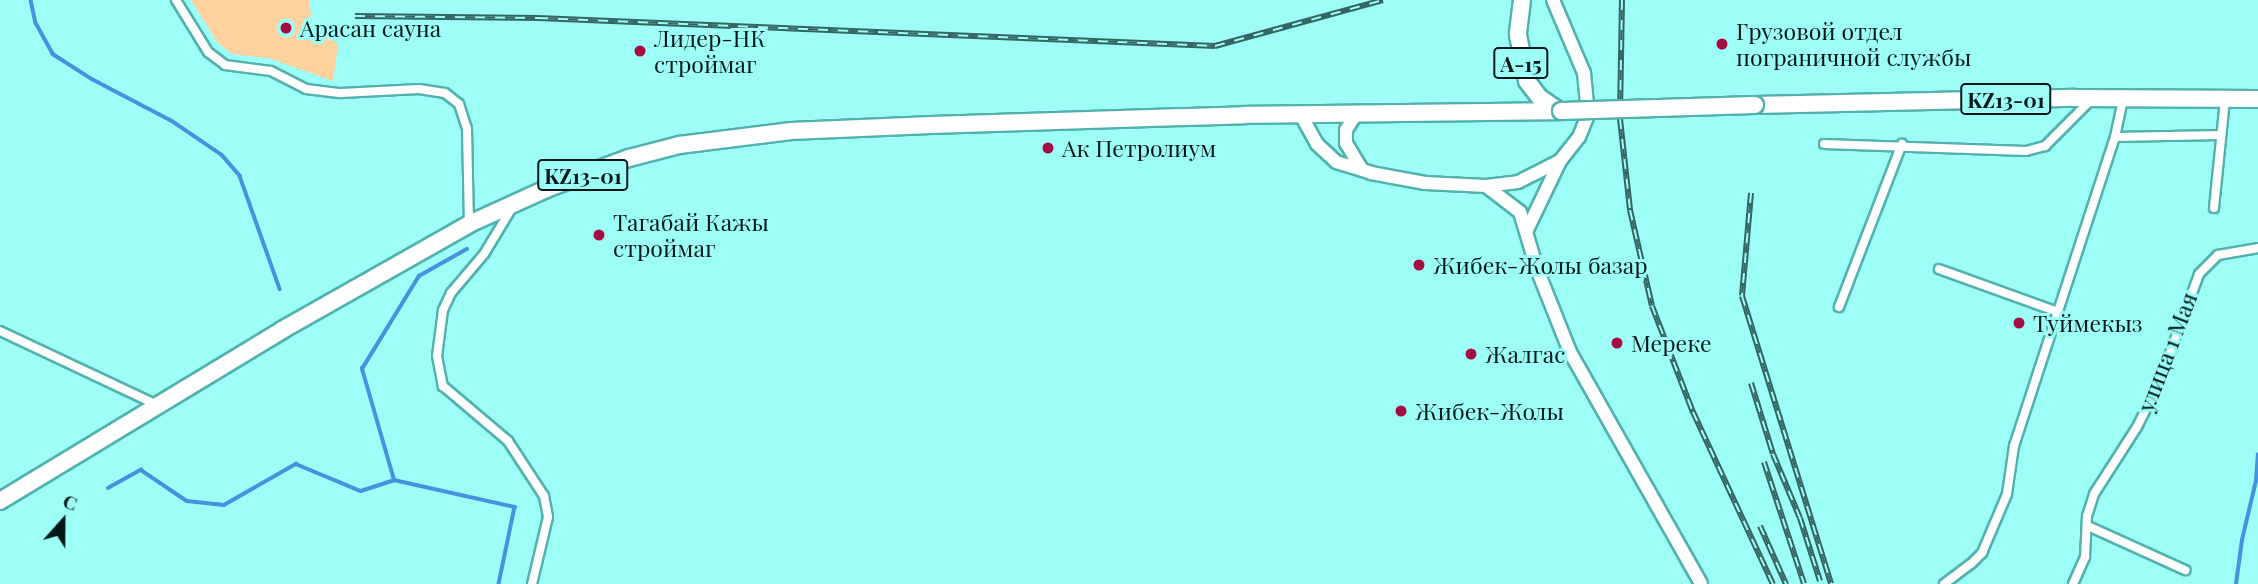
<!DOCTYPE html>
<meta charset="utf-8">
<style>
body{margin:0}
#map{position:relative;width:2258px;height:584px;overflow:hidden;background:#9dfdf7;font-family:"Playfair Display",serif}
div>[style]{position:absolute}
.green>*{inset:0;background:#fed19d}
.stream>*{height:3.5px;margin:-1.75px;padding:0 1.75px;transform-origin:1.75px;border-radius:1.75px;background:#4493df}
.roads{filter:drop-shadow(2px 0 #51b2ad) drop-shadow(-2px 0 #51b2ad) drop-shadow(0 2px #51b2ad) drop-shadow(0 -2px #51b2ad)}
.street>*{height:8px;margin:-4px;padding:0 4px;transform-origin:4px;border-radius:4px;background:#fff}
.secondary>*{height:12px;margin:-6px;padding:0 6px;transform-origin:6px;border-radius:6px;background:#fff}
.highway>*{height:16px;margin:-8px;padding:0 8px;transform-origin:8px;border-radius:8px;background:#fff}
.rail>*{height:6px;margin-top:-3px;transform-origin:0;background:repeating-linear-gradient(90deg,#9dfdf7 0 10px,#356562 0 20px);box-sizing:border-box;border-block:2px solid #356562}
.bridges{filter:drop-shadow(2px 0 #51b2ad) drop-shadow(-2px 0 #51b2ad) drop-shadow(0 2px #51b2ad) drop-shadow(0 -2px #51b2ad)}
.highway-bridge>*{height:16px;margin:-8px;padding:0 8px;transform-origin:8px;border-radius:8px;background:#fff}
.dots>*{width:19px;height:19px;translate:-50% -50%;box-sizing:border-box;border:4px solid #9dfdf7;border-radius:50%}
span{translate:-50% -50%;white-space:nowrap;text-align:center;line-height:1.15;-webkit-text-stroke:6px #9dfdf7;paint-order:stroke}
.shield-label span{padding:2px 5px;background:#9dfdf7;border:2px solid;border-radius:5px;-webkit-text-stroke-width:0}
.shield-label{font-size:21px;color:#001917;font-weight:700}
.poi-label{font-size:23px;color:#001917}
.left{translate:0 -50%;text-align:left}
.street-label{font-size:23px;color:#001917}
.north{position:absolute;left:28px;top:486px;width:70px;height:70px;-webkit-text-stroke:5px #9dfdf7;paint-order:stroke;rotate:21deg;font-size:19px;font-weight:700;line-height:28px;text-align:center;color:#001917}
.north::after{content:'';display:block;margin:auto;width:24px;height:32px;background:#001917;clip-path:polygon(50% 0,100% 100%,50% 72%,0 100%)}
</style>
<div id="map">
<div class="green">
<div style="clip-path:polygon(191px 0,309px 0,312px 22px,338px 45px,333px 81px,268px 58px,232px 54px,217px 42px)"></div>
</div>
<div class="stream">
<div style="left:31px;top:0;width:24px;rotate:78deg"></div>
<div style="left:36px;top:23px;width:35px;rotate:61deg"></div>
<div style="left:53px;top:54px;width:46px;rotate:32.7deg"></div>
<div style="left:92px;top:79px;width:90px;rotate:27.7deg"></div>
<div style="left:172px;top:121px;width:60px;rotate:34.2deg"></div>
<div style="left:222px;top:155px;width:28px;rotate:49deg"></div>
<div style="left:240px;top:176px;width:120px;rotate:70.5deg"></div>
<div style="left:394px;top:480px;width:116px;rotate:-106.1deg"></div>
<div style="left:362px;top:369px;width:109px;rotate:-58.5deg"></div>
<div style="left:419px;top:276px;width:55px;rotate:-29.4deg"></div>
<div style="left:108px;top:488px;width:38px;rotate:-29deg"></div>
<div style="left:141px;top:470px;width:55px;rotate:34deg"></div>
<div style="left:187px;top:501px;width:37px;rotate:6deg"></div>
<div style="left:224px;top:505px;width:83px;rotate:-29.7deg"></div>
<div style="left:296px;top:464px;width:70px;rotate:22.6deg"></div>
<div style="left:361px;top:491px;width:35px;rotate:-18deg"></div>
<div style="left:394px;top:480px;width:124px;rotate:12.6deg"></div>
<div style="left:515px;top:507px;width:79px;rotate:101.7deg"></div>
<div style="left:2236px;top:584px;width:44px;rotate:-82.2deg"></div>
<div style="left:2242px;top:540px;width:61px;rotate:-76.7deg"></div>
<div style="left:2256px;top:481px;width:26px;rotate:-86deg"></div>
</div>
<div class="roads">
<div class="street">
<div style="left:176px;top:0;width:61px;rotate:58.4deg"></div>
<div style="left:208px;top:52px;width:21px;rotate:37deg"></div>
<div style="left:225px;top:65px;width:46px;rotate:7.4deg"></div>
<div style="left:271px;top:71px;width:39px;rotate:27deg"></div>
<div style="left:306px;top:89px;width:35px;rotate:7deg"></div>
<div style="left:341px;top:93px;width:78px;rotate:-2.9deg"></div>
<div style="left:419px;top:89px;width:26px;rotate:9deg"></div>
<div style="left:445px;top:93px;width:18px;rotate:38deg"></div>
<div style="left:459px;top:104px;width:26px;rotate:72deg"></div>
<div style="left:467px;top:129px;width:95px;rotate:88.8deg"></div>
<div style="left:2115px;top:137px;width:106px;rotate:-1.1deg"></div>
<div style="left:1824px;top:144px;width:202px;rotate:2deg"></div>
<div style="left:2026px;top:151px;width:20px;rotate:-15deg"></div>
<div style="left:2045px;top:146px;width:66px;rotate:-45deg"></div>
<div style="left:513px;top:206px;width:56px;rotate:121.1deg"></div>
<div style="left:484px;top:254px;width:51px;rotate:130.2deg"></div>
<div style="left:451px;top:293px;width:19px;rotate:115deg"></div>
<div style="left:443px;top:310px;width:46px;rotate:97.4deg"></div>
<div style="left:437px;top:356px;width:31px;rotate:79deg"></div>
<div style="left:443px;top:386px;width:85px;rotate:40.2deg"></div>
<div style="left:508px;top:441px;width:66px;rotate:56.8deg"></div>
<div style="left:544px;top:496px;width:21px;rotate:79deg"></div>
<div style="left:548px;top:517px;width:69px;rotate:103.4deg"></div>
<div style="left:2214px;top:208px;width:110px;rotate:-84.2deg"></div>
<div style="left:1939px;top:269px;width:127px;rotate:19.9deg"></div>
<div style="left:1839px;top:307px;width:175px;rotate:-68.9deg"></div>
<div style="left:0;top:331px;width:174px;rotate:25.2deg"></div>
<div style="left:2088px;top:526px;width:107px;rotate:24.4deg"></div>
<div style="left:1944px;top:584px;width:34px;rotate:-37deg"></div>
<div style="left:1971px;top:564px;width:16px;rotate:-45deg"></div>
<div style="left:1982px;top:553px;width:64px;rotate:-67deg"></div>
<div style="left:2007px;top:494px;width:49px;rotate:-81.7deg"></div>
<div style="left:2014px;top:446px;width:325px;rotate:-71.9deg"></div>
<div style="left:2115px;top:137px;width:40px;rotate:-78deg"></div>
<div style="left:2073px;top:584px;width:30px;rotate:-66deg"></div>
<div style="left:2085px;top:557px;width:41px;rotate:-87.2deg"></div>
<div style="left:2087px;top:516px;width:23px;rotate:-72deg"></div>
<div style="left:2094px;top:494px;width:80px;rotate:-57.3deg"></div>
<div style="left:2137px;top:427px;width:49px;rotate:-63.4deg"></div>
<div style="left:2159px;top:383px;width:116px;rotate:-69.8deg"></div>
<div style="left:2199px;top:274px;width:27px;rotate:-45deg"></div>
<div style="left:2218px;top:255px;width:41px;rotate:-9.9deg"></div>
</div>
<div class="secondary">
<div style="left:1356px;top:114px;width:19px;rotate:122deg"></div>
<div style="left:1346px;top:130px;width:13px;rotate:90deg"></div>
<div style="left:1346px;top:143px;width:31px;rotate:59deg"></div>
<div style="left:1301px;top:115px;width:33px;rotate:61deg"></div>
<div style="left:1317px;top:144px;width:26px;rotate:43deg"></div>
<div style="left:1336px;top:162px;width:37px;rotate:17deg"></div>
<div style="left:1371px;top:173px;width:55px;rotate:10.5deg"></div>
<div style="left:1425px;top:183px;width:61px;rotate:2.8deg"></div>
<div style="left:1486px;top:186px;width:32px;rotate:-7deg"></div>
<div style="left:1518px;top:182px;width:47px;rotate:-26.6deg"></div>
<div style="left:1486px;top:186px;width:43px;rotate:37.4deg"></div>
<div style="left:1520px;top:212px;width:59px;rotate:73.4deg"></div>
<div style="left:1537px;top:269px;width:89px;rotate:68.3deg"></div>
<div style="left:1570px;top:352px;width:266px;rotate:60.5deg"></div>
<div style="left:1527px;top:230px;width:76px;rotate:-64.4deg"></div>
<div style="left:1560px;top:161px;width:31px;rotate:-52deg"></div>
<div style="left:1579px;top:137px;width:24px;rotate:-68deg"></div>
<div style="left:1588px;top:115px;width:42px;rotate:-95.4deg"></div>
<div style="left:1584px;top:73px;width:79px;rotate:-113deg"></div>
</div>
<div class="highway">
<div style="left:1522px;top:0;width:35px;rotate:97deg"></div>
<div style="left:1518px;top:35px;width:47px;rotate:78.9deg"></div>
<div style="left:1527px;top:81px;width:21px;rotate:53deg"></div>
<div style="left:1540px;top:98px;width:23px;rotate:34deg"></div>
<div style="left:1755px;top:105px;width:320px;rotate:-1.3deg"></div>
<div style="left:2075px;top:98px;width:183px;rotate:0.3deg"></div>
<div style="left:0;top:501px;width:330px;rotate:-31.2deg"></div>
<div style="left:282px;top:330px;width:215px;rotate:-29.5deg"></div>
<div style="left:469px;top:224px;width:85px;rotate:-24.4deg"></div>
<div style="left:546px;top:189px;width:89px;rotate:-20.5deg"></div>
<div style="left:629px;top:158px;width:52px;rotate:-14.6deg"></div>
<div style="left:679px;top:145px;width:113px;rotate:-7.1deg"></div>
<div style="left:791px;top:131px;width:140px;rotate:-2.5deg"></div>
<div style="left:931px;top:125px;width:314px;rotate:-1.8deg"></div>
<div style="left:1245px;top:115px;width:316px;rotate:-0.7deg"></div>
</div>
</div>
<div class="rail">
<div style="left:1622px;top:0;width:119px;rotate:91deg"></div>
<div style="left:1620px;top:119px;width:92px;rotate:83.7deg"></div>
<div style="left:1630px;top:210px;width:98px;rotate:77.1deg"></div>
<div style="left:1652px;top:306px;width:114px;rotate:68.9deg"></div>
<div style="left:1693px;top:412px;width:190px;rotate:65.1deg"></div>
<div style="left:355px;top:16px;width:183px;rotate:0.6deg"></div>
<div style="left:538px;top:18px;width:678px;rotate:2.37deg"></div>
<div style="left:1215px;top:46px;width:174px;rotate:-15.3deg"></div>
<div style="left:1751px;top:193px;width:103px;rotate:95deg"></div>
<div style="left:1742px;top:296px;width:301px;rotate:72.8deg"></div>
<div style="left:1751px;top:383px;width:74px;rotate:72.8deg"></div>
<div style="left:1773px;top:454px;width:69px;rotate:67.1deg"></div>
<div style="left:1800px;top:518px;width:66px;rotate:72.4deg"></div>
<div style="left:1764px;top:462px;width:128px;rotate:71.8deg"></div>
<div style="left:1760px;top:526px;width:64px;rotate:65.9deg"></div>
</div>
<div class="bridges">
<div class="highway-bridge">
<div style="left:1561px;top:111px;width:194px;rotate:-1.8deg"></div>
</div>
</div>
<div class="dots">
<div style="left:286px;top:28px;background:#a50d42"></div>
<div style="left:1722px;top:44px;background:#a50d42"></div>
<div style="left:640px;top:51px;background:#a50d42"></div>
<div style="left:1048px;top:148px;background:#a50d42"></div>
<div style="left:599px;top:235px;background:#a50d42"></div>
<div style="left:1419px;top:265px;background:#a50d42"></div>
<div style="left:2019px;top:323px;background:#a50d42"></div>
<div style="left:1617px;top:343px;background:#a50d42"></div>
<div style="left:1471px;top:354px;background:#a50d42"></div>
<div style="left:1401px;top:411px;background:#a50d42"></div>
</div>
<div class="shield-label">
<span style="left:1521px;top:63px">A-15</span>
<span style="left:2006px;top:99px">KZ13-01</span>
<span style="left:583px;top:175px">KZ13-01</span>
</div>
<div class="poi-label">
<span class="left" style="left:300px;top:28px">Арасан сауна</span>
<span class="left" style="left:1736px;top:44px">Грузовой отдел<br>пограничной службы</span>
<span class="left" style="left:654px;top:51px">Лидер-НК<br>строймаг</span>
<span class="left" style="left:1062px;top:148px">Ак Петролиум</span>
<span class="left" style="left:613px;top:235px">Тагабай Кажы<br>строймаг</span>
<span class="left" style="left:1433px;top:265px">Жибек-Жолы базар</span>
<span class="left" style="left:2033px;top:323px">Туймекыз</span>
<span class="left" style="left:1631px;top:343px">Мереке</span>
<span class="left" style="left:1485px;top:354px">Жалгас</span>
<span class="left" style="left:1415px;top:411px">Жибек-Жолы</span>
</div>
<div class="street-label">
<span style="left:2167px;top:352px;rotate:-69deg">улица 1 Мая</span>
</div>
<div class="north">С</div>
</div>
